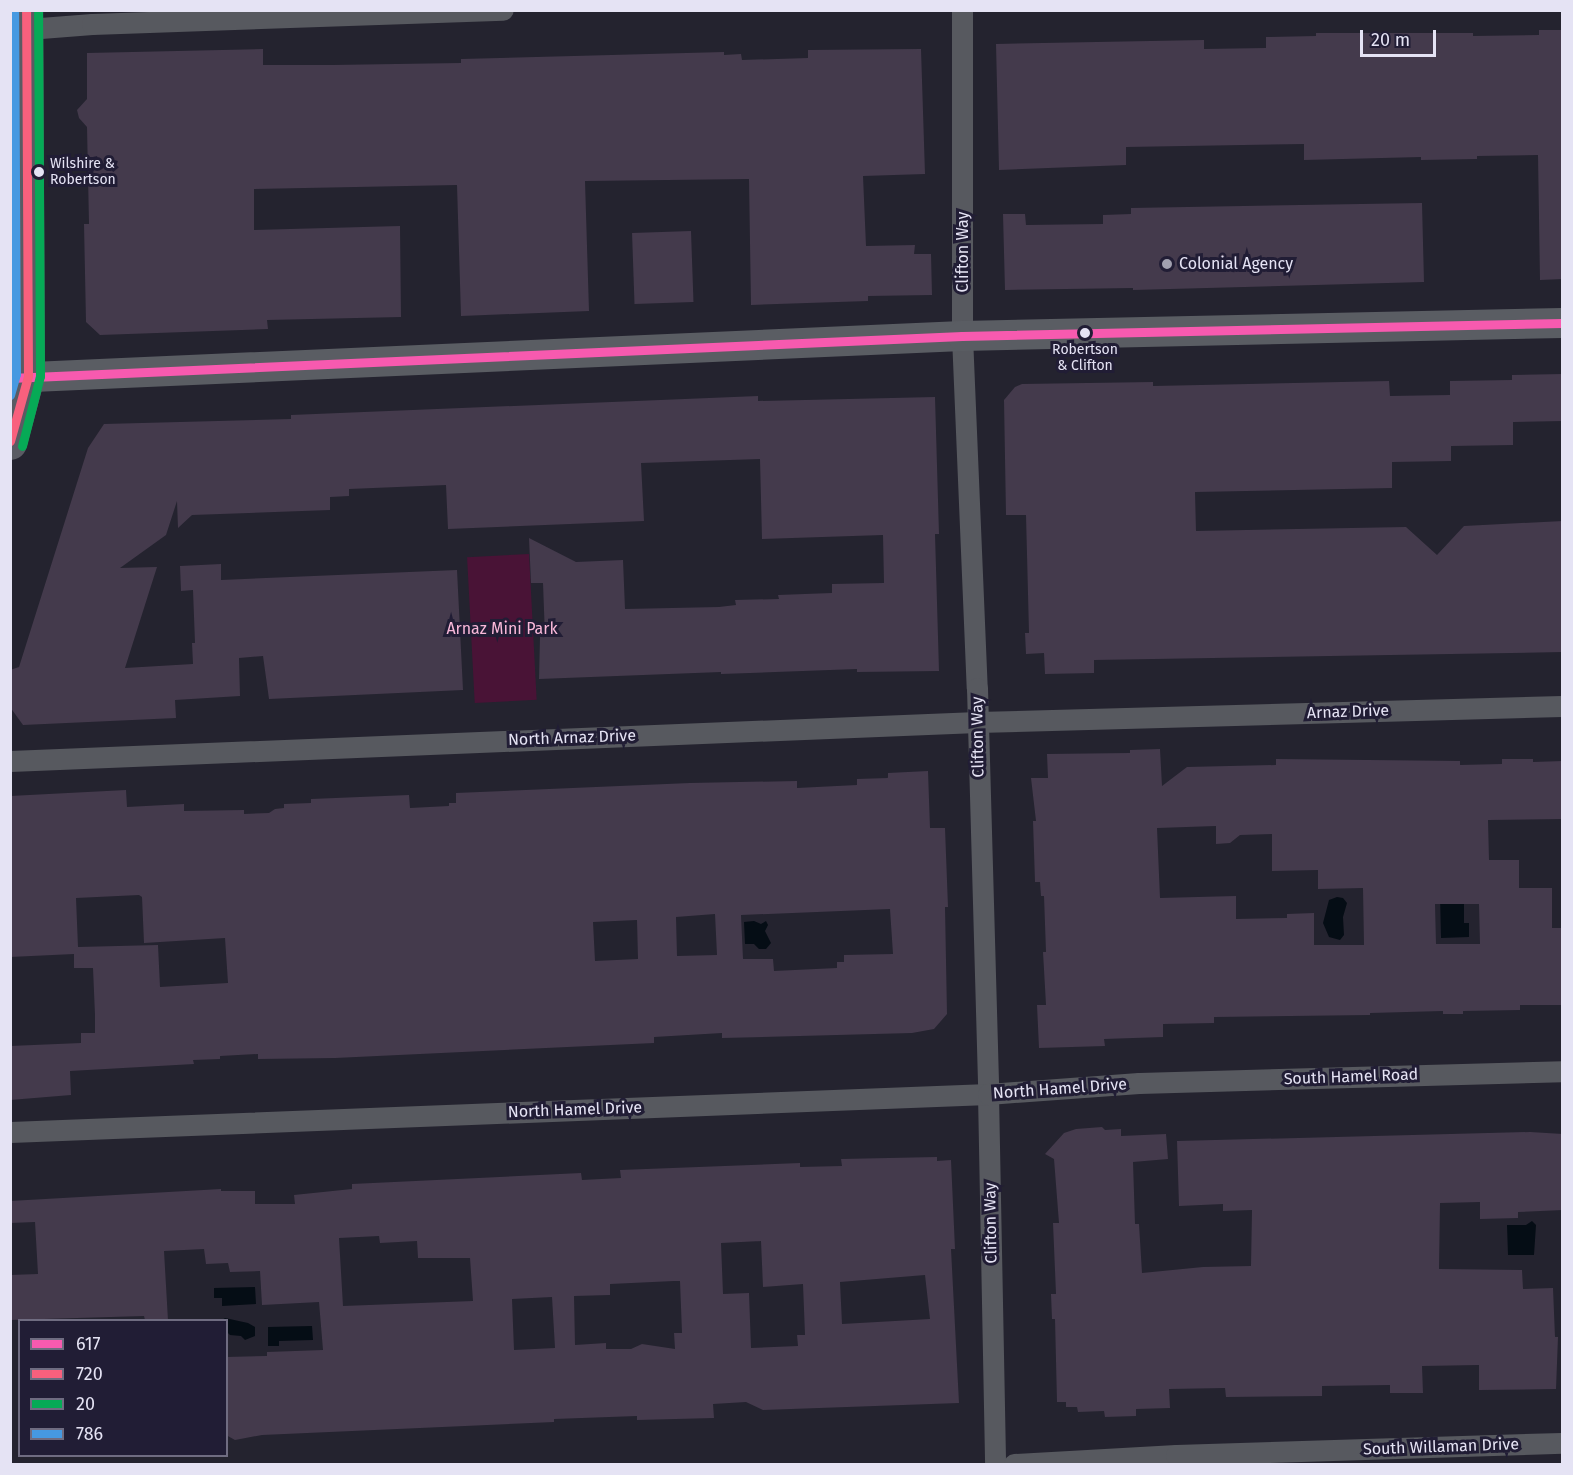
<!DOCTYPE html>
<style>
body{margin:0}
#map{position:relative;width:1573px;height:1475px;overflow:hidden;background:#24232f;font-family:"Fira Sans",sans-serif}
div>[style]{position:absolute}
.green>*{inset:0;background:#491336;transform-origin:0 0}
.water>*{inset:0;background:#050d15}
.building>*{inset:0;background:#443a4c;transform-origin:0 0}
.minor>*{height:21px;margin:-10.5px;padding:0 10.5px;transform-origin:10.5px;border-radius:10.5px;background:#57595f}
.secondary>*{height:30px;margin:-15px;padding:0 15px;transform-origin:15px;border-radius:15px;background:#5a5d63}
.primary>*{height:33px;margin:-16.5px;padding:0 16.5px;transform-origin:16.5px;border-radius:16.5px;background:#5a5b63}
.bus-1>*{height:9px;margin:-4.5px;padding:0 4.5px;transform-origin:4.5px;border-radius:4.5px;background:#f75aaf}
.bus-2>*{height:9px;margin:-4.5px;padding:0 4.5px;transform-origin:4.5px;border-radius:4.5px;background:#f8607d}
.bus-3>*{height:9px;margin:-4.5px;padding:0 4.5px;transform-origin:4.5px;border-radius:4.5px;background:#06aa56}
.bus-4>*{height:9px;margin:-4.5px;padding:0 4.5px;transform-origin:4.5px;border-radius:4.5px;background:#4699e1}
.dots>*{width:16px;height:16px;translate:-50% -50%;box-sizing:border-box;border:3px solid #211d35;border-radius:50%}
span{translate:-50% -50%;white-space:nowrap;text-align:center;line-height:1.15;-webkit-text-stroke:6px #211d35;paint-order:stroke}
.bus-label{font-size:14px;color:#e5e3f4}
.left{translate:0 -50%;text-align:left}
.street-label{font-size:16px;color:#e5e3f4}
.poi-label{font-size:16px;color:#e5e3f4}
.park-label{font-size:16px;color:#f9b8d9}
.frame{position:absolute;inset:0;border:12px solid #e5e3f4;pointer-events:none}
.legend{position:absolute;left:18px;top:1319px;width:210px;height:138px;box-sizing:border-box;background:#211d35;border:2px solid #6f6c81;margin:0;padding:8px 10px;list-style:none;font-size:18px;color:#e5e3f4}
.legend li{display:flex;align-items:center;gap:12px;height:30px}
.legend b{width:30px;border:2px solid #6f6c81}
.scale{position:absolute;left:1360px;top:30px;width:76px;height:27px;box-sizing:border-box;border:3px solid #e5e3f4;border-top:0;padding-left:8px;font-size:18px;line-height:21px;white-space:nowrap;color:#e5e3f4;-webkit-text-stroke:4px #211d35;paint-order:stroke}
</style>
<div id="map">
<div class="green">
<div style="left:529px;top:554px;width:146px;height:62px;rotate:87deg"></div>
</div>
<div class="water">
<div style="clip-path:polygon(1464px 893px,1464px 923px,1469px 923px,1469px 937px,1441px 938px,1440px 894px)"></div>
<div style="clip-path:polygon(1337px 897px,1343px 898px,1347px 903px,1343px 917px,1344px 935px,1340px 940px,1329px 937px,1323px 923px,1329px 900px)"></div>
<div style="clip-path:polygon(754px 921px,761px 924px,766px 921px,768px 925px,765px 931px,771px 943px,766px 949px,759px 949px,754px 944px,745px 944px,744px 922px)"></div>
<div style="clip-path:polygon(1532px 1221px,1536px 1225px,1534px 1255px,1508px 1255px,1507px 1225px,1526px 1225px)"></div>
<div style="clip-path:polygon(255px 1287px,256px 1304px,222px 1306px,222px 1298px,214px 1298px,214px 1288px)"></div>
<div style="clip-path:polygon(225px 1318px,248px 1323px,255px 1327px,255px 1336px,245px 1340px,241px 1336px,230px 1335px,227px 1332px,226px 1320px,222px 1320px)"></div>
<div style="clip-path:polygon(312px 1326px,313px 1340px,279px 1341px,279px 1346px,268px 1346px,268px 1327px)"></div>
</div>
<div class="building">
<div style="clip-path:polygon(1539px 30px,1563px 30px,1563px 279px,1540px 280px,1538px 155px,1477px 156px,1477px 159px,1421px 160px,1421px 157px,1304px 160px,1304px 144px,1126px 147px,1126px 165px,999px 170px,996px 44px,1204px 40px,1204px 49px,1266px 48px,1266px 37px,1316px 36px,1316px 33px,1473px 33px,1473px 36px,1539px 35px)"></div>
<div style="clip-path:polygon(263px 49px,263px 65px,332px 65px,461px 63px,461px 59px,724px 52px,724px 55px,741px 54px,742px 60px,808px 58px,808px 50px,921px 49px,925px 174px,863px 176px,866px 246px,915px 245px,914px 254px,931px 254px,932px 295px,868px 296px,868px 301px,751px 305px,749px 179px,585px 181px,589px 311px,461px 316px,457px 185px,254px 189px,254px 230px,400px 226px,401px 317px,267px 320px,268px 329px,100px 335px,86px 322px,84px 224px,89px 224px,87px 127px,79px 118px,77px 110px,87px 99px,87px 53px)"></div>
<div style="clip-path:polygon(1422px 203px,1424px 282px,1133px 290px,1133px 288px,1005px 290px,1003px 214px,1025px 214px,1026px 225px,1103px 224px,1103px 215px,1131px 214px,1131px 208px)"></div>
<div style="left:691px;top:231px;width:71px;height:59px;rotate:88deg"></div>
<div style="clip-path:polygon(1563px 374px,1563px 421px,1513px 422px,1513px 445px,1451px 446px,1451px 461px,1392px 462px,1392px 488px,1195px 492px,1196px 531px,1406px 527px,1437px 555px,1464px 526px,1563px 521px,1563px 652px,1094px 660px,1094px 673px,1045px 674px,1044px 653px,1026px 654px,1025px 633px,1029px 633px,1026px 515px,1006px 515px,1004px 400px,1015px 387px,1022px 384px,1153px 382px,1153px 386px,1389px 381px,1390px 396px,1450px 395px,1450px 381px,1512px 380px,1512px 375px)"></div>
<div style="clip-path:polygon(758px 396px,758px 401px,935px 397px,939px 534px,935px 534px,939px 671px,857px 672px,857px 669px,721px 674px,721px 672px,539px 679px,540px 637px,545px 637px,543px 583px,531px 583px,529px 538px,576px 562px,623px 560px,625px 609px,719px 607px,736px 605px,735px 600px,779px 599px,778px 595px,832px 593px,832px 584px,884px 583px,883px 535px,762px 539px,760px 459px,641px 463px,644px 521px,448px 529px,446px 485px,349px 489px,349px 496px,330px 497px,330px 510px,192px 515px,178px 528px,177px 501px,166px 535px,120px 568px,157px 567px,125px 668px,193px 664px,192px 643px,195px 643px,193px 590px,181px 591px,180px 566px,221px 564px,221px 580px,457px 570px,463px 690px,269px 699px,263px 656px,239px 658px,240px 696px,175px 700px,176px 718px,23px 725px,10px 707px,10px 670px,19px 667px,88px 448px,104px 424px,291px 419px,291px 415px)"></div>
<div style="clip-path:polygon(evenodd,1160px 749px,1162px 786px,1187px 767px,1276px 765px,1276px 759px,1460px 761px,1460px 765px,1502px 764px,1502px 759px,1533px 759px,1533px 762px,1563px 761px,1563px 819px,1488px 820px,1489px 860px,1519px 860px,1519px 888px,1552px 888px,1552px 928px,1563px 928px,1563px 1005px,1520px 1005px,1520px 1010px,1463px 1011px,1463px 1014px,1443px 1014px,1443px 1011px,1370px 1013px,1370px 1015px,1214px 1017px,1214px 1023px,1163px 1024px,1163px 1037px,1104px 1039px,1105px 1046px,1039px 1048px,1037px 1005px,1046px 1005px,1043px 952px,1046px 952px,1044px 896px,1041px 896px,1040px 882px,1035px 882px,1033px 821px,1036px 821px,1031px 778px,1048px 778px,1047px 754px,1130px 753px,1130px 750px,1160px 749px,1216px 826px,1216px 844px,1230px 843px,1240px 835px,1272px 834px,1272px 871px,1318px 870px,1318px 889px,1363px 888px,1364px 945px,1314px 945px,1314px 913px,1287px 914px,1287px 918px,1236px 919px,1236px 896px,1160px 898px,1157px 828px,1216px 826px,1160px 749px,1435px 904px,1479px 904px,1480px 944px,1436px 944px,1435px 904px)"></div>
<div style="clip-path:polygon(evenodd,928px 771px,930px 828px,945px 828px,948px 907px,945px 907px,947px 1014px,934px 1029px,912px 1033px,722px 1038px,722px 1033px,654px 1037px,654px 1043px,335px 1058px,258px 1059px,258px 1054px,220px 1056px,220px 1059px,193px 1060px,194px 1064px,70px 1071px,71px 1095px,10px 1100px,10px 1046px,81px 1043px,81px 1033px,95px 1033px,95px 1015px,93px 968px,74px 968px,74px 954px,10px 957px,10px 796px,126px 790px,127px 807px,184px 804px,184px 811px,244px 810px,244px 814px,269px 813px,275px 809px,284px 808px,284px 804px,311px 803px,311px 799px,409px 795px,410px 808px,449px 806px,449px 803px,456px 803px,456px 793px,690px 783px,797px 781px,797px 788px,857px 785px,857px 779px,888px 778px,888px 773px,928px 771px,139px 895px,142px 897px,144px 943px,225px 938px,228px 983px,160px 987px,158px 945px,78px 947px,76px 898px,139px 895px,928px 771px,890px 909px,893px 954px,844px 955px,844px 962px,837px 962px,837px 968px,774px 971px,773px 959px,743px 959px,741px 915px,890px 909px,928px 771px,715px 914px,717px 955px,677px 956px,676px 917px,715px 914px,928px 771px,637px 920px,638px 959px,595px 961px,593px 922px,637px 920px)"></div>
<div style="clip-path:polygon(1102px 1127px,1105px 1130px,1121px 1129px,1121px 1136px,1166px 1134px,1168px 1159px,1133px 1162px,1135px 1224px,1139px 1224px,1142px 1273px,1203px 1267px,1251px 1266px,1252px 1210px,1223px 1211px,1223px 1204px,1179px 1206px,1177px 1141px,1530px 1132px,1563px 1134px,1563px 1210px,1518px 1212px,1518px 1218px,1480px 1219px,1480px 1202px,1440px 1203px,1439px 1269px,1522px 1270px,1523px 1289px,1553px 1288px,1555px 1337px,1558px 1337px,1556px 1389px,1479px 1390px,1479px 1365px,1422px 1366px,1423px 1393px,1390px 1393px,1390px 1385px,1322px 1386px,1322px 1396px,1226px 1397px,1225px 1388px,1169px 1389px,1170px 1408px,1136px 1409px,1136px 1416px,1105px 1417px,1104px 1411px,1078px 1412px,1077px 1407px,1066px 1407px,1066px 1402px,1057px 1402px,1055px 1319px,1052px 1319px,1051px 1294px,1056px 1294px,1053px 1223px,1059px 1223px,1054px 1159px,1045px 1154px,1064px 1133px,1076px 1129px)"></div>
<div style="clip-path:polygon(evenodd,937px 1157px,937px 1161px,951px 1160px,955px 1249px,951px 1249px,959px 1403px,763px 1410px,746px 1402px,713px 1404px,714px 1418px,637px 1420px,637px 1416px,554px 1419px,554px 1422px,262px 1435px,235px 1440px,226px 1435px,226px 1357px,267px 1356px,267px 1352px,323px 1350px,319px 1302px,262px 1305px,260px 1271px,230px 1272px,228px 1263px,206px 1264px,204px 1249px,164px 1251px,168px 1320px,145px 1320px,144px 1316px,10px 1320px,10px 1275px,38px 1274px,35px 1222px,10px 1223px,10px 1201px,221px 1189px,221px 1191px,255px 1191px,255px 1204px,295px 1204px,294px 1195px,352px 1189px,352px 1184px,581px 1173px,582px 1180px,621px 1178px,620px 1170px,800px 1163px,800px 1167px,842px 1166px,841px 1159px,937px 1157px,379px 1236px,380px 1243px,417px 1241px,418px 1258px,470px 1258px,473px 1301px,343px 1306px,339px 1238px,379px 1236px,937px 1157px,761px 1241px,763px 1287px,803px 1284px,805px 1335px,797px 1335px,798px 1346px,751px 1348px,749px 1293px,723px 1294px,721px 1243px,761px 1241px,937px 1157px,925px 1275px,930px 1319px,842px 1324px,840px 1282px,925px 1275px,937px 1157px,674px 1281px,680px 1281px,682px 1333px,674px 1333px,675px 1349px,642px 1344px,631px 1349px,606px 1349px,606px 1343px,575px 1345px,574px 1296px,610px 1295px,610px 1284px,674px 1281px,937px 1157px,552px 1297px,555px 1348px,514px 1350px,512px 1299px,552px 1297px)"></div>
</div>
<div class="minor">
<div style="left:962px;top:10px;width:326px;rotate:90deg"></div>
<div style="left:962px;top:336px;width:352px;rotate:87.6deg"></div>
<div style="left:977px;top:688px;width:406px;rotate:88.4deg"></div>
<div style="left:988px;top:1094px;width:370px;rotate:88.9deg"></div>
<div style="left:15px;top:30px;width:77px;rotate:-4.5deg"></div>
<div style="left:92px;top:24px;width:411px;rotate:-2deg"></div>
<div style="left:10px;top:761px;width:968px;rotate:-2.31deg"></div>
<div style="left:977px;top:722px;width:585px;rotate:-1.57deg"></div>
<div style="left:10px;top:1132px;width:979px;rotate:-2.23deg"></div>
<div style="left:988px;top:1094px;width:151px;rotate:-4.2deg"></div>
<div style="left:1139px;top:1083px;width:423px;rotate:-1.6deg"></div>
<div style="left:1014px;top:1464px;width:162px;rotate:-3.2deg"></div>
<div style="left:1176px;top:1455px;width:386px;rotate:-1.8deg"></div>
</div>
<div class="secondary">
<div style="left:10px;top:378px;width:953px;rotate:-2.53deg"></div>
<div style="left:962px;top:336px;width:600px;rotate:-1.24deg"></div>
</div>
<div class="primary">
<div style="left:10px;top:443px;width:69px;rotate:-75deg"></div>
<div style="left:28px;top:376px;width:366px;rotate:-90.3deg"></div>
</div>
<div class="bus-1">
<div style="left:10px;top:378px;width:953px;rotate:-2.53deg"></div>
<div style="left:962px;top:336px;width:600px;rotate:-1.24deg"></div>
</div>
<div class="bus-2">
<div style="left:10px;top:441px;width:67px;rotate:-74.5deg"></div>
<div style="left:28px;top:376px;width:366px;rotate:-90.3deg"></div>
</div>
<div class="bus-3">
<div style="left:22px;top:446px;width:72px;rotate:-75.6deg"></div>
<div style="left:40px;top:376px;width:366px;rotate:-90.3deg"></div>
</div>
<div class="bus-4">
<div style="left:10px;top:395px;width:22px;rotate:-74deg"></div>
<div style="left:16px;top:374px;width:364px;rotate:-90.3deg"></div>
</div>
<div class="dots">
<div style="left:39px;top:172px;background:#e5e3f4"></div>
<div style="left:1167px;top:264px;background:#a1a0af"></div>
<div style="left:1085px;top:333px;background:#e5e3f4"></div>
</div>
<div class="bus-label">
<span class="left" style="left:50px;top:172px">Wilshire &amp;<br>Robertson</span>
<span style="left:1085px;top:358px">Robertson<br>&amp; Clifton</span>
</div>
<div class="street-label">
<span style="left:963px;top:252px;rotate:-90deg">Clifton Way</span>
<span style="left:1348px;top:712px;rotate:-2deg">Arnaz Drive</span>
<span style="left:978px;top:737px;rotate:-91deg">Clifton Way</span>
<span style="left:572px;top:738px;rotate:-2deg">North Arnaz Drive</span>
<span style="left:1351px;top:1077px;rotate:-2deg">South Hamel Road</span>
<span style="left:1060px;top:1089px;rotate:-4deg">North Hamel Drive</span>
<span style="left:575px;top:1110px;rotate:-2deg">North Hamel Drive</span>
<span style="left:991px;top:1223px;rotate:-91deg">Clifton Way</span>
<span style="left:1441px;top:1447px;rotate:-2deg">South Willaman Drive</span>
</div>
<div class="poi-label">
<span class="left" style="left:1179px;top:264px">Colonial Agency</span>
</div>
<div class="park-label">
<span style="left:502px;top:629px">Arnaz Mini Park</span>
</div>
<div class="frame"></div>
<ul class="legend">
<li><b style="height:8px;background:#f75aaf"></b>617</li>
<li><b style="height:8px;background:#f8607d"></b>720</li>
<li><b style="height:8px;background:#06aa56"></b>20</li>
<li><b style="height:8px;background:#4699e1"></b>786</li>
</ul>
<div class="scale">20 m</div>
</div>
